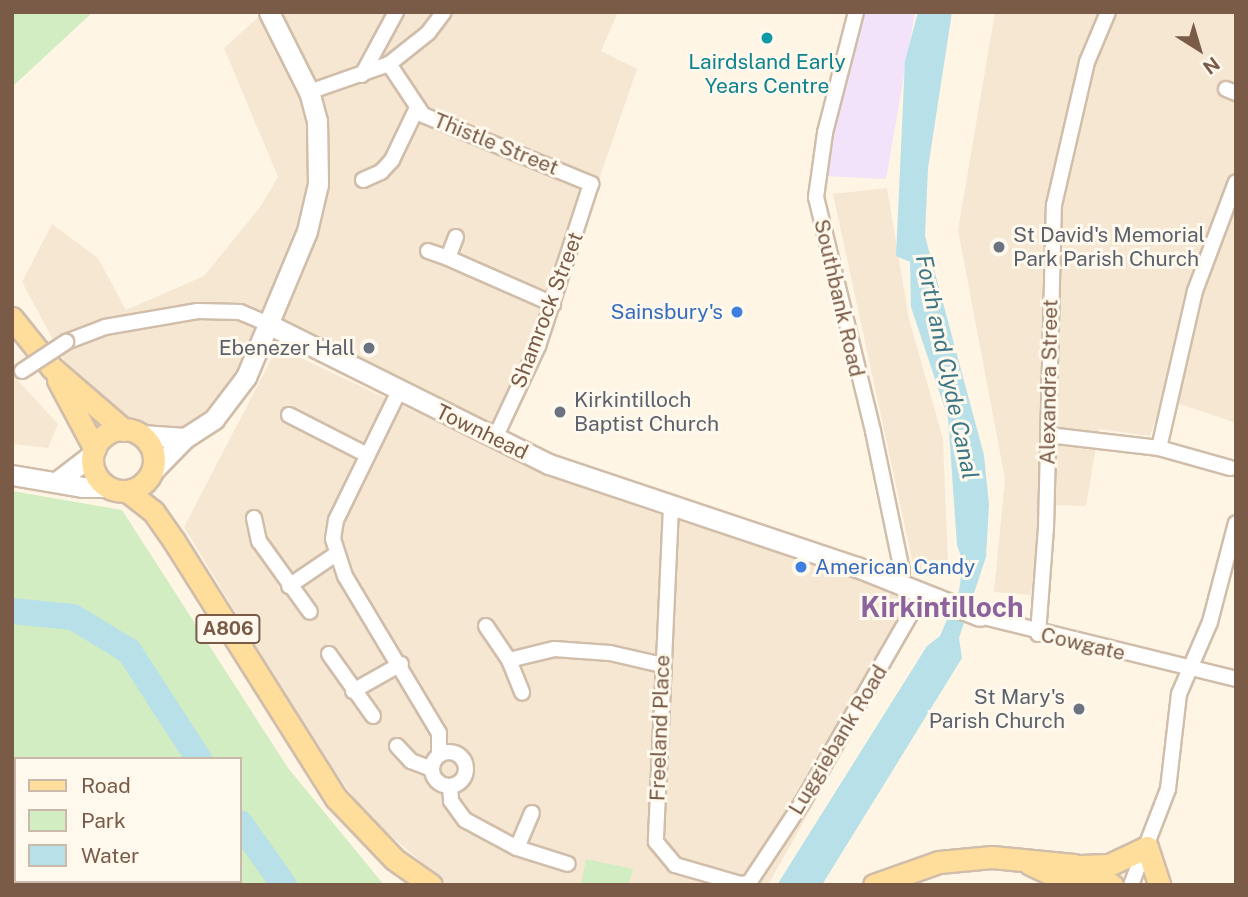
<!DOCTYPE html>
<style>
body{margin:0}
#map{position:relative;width:1248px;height:897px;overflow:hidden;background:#fef5e5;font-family:"Public Sans",sans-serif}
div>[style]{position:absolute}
.residential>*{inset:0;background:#f6e7d3}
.education>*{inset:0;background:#f2e2fa}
.green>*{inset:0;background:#d2edc2}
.water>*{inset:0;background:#b8e0e9}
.river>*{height:26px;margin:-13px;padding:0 13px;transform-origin:13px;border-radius:13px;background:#b8e0e9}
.roads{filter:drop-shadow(2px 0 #d0bdaa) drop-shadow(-2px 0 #d0bdaa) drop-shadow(0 2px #d0bdaa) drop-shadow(0 -2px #d0bdaa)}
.street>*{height:14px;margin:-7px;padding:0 7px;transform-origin:7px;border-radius:7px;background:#fff}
.street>.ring{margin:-7px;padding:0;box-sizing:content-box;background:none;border:14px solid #fff;border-radius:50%}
.secondary>*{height:19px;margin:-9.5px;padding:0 9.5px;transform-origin:9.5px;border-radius:9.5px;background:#fff}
.primary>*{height:21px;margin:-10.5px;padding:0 10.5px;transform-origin:10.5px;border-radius:10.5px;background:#ffdd9b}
.primary>.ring{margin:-10.5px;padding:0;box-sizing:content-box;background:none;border:21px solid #ffdd9b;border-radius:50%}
.bridges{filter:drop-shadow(2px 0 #d0bdaa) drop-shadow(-2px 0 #d0bdaa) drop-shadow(0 2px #d0bdaa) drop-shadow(0 -2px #d0bdaa)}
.street-bridge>*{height:14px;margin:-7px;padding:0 7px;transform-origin:7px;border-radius:7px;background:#fff}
.dots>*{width:19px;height:19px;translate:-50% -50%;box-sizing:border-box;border:4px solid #fff9ed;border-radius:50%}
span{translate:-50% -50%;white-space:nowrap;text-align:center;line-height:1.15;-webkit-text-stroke:6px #fff9ed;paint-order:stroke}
.shield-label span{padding:2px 5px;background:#fff9ed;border:2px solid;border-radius:5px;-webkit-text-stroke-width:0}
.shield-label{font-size:19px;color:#795b48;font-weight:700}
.culture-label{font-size:21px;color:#0d838f}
.street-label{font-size:21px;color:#795b48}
.worship-label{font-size:21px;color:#5b616d}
.left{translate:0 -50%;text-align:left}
.right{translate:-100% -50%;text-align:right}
.shop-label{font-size:21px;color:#366cbe}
.water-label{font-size:23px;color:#3d7787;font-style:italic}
.district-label{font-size:28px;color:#8c639d;font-weight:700}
.frame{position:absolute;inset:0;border:14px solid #795b48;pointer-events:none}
.legend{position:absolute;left:14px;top:757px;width:228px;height:126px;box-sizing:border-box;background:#fff9ed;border:2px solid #c9baab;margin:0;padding:9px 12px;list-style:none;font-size:21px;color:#795b48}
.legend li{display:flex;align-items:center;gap:14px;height:35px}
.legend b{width:35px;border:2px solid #c9baab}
.north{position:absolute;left:1164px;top:14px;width:70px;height:70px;-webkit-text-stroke:5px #fff9ed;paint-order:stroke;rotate:143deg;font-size:19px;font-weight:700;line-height:28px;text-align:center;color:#795b48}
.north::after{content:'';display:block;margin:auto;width:24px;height:32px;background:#795b48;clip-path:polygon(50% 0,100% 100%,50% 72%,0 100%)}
</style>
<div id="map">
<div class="residential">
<div style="clip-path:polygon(264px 12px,618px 12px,601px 51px,637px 69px,557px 302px,496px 431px,259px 317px,249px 361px,217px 404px,182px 432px,124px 424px,66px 364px,22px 282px,52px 224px,98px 258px,126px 310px,204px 276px,261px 206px,278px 177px,224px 48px)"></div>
<div style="clip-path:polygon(995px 12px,1236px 12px,1236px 423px,1162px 398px,1150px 436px,1099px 429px,1086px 506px,1041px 505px,1031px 595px,994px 592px,1005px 479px,958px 230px)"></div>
<div style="clip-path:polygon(887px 188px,909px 319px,943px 439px,948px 562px,934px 577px,915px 573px,833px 194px)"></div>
<div style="clip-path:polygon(284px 350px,560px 480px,678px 521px,809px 557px,927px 602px,768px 885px,448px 885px,368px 816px,320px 752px,184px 527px,274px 354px)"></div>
<div style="clip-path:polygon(12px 374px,58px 424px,48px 448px,12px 444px)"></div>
</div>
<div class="education">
<div style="clip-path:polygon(863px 12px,915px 12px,886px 179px,826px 176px,839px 96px)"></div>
</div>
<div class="green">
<div style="clip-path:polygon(12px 12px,93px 12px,12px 87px)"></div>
<div style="clip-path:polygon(evenodd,12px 491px,122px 510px,288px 768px,384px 885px,12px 885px,12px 491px,16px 759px,240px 759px,240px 881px,16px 881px,16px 759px)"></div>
<div style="clip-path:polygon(586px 859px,633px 869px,629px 885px,581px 885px)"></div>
</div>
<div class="water">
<div style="clip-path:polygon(918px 12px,952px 12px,928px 168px,925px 236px,984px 455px,989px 505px,986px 557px,959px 638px,962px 658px,822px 885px,777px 885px,927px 646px,940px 636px,959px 591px,963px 562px,957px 545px,948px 418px,911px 307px,910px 262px,896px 256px,905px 61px)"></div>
</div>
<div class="river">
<div style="left:12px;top:611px;width:61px;rotate:5.6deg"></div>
<div style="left:73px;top:617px;width:66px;rotate:31.3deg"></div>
<div style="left:129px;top:651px;width:129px;rotate:57.1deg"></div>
<div style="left:240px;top:823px;width:76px;rotate:54.6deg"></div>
</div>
<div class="roads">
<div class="street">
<div style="left:856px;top:12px;width:125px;rotate:104.4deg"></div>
<div style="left:825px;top:133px;width:65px;rotate:98deg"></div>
<div style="left:816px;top:197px;width:241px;rotate:76.3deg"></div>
<div style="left:873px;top:431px;width:143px;rotate:78.3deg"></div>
<div style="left:902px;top:571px;width:13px;rotate:108deg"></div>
<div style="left:389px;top:64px;width:61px;rotate:56.3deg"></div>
<div style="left:423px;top:115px;width:182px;rotate:22.3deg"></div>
<div style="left:591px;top:184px;width:170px;rotate:108.1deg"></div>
<div style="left:538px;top:346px;width:102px;rotate:115.1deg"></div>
<div style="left:362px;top:75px;width:72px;rotate:-61.6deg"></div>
<div style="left:1226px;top:89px;width:11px;rotate:22deg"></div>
<div style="left:309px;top:92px;width:85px;rotate:-19.3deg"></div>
<div style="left:389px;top:64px;width:50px;rotate:-38.5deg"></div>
<div style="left:428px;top:33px;width:26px;rotate:-53deg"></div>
<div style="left:363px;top:180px;width:20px;rotate:-24deg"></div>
<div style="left:381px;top:172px;width:16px;rotate:-47deg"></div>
<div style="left:392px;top:160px;width:55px;rotate:-64.4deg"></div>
<div style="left:456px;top:237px;width:22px;rotate:111deg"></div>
<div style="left:448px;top:258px;width:115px;rotate:23.7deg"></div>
<div style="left:428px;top:251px;width:21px;rotate:19deg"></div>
<div style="left:66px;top:342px;width:42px;rotate:-21deg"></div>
<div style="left:105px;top:327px;width:94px;rotate:-9.8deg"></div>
<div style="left:198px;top:311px;width:42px;rotate:1.4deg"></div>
<div style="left:240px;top:312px;width:33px;rotate:23deg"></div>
<div style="left:399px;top:391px;width:144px;rotate:116deg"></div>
<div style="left:336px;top:520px;width:19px;rotate:99deg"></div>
<div style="left:333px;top:539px;width:39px;rotate:72deg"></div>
<div style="left:345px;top:576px;width:183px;rotate:59.1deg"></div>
<div style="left:439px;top:733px;width:21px;rotate:90deg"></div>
<div style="left:289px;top:415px;width:88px;rotate:27.1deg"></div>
<div style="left:1048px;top:435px;width:112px;rotate:6.7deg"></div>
<div style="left:1159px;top:448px;width:74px;rotate:15.7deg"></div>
<div style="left:1159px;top:448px;width:161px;rotate:-77.1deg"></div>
<div style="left:1195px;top:291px;width:116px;rotate:-69.4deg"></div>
<div style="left:671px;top:507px;width:335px;rotate:92.6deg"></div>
<div style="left:656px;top:842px;width:30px;rotate:50deg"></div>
<div style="left:675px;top:865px;width:69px;rotate:16.1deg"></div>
<div style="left:741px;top:884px;width:8px;rotate:-7deg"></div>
<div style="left:749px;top:883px;width:96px;rotate:-56.5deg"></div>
<div style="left:802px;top:803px;width:241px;rotate:-60.1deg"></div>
<div style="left:254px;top:518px;width:24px;rotate:78deg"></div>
<div style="left:259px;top:541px;width:87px;rotate:54.3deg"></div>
<div style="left:289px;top:586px;width:57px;rotate:-34.2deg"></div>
<div style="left:980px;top:616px;width:264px;rotate:13.8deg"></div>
<div style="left:486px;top:626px;width:41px;rotate:55.9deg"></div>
<div style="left:509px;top:660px;width:35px;rotate:68deg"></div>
<div style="left:1038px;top:634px;width:106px;rotate:-85.7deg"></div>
<div style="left:1046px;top:528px;width:323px;rotate:-88.6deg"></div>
<div style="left:1054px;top:205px;width:147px;rotate:-77deg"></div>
<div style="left:1087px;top:62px;width:54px;rotate:-67.2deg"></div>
<div style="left:329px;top:654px;width:76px;rotate:54.6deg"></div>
<div style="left:509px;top:660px;width:46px;rotate:-13.7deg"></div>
<div style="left:554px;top:649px;width:56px;rotate:4.1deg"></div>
<div style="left:610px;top:653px;width:53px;rotate:13deg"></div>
<div style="left:353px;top:691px;width:55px;rotate:-29.4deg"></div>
<div style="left:397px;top:746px;width:21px;rotate:47deg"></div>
<div style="left:411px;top:761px;width:22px;rotate:21deg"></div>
<div class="ring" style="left:432px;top:752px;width:20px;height:20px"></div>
<div style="left:450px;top:786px;width:15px;rotate:86deg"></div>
<div style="left:451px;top:801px;width:24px;rotate:54deg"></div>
<div style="left:465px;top:820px;width:59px;rotate:28.3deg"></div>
<div style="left:517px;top:848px;width:53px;rotate:17.4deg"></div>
<div style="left:517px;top:848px;width:38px;rotate:-67deg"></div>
<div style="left:1131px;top:885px;width:103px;rotate:-68.9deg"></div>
<div style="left:1168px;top:789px;width:96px;rotate:-83.4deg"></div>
<div style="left:1179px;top:694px;width:78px;rotate:-66.7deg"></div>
<div style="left:1210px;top:622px;width:102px;rotate:-75.3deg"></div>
</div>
<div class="secondary">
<div style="left:270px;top:325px;width:312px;rotate:26.5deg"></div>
<div style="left:549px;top:464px;width:325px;rotate:18.5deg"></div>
<div style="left:857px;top:567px;width:132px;rotate:21.7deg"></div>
<div style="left:141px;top:435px;width:44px;rotate:3.9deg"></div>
<div style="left:151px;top:473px;width:49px;rotate:-45.8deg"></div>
<div style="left:185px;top:438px;width:35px;rotate:-33deg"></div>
<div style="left:214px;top:419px;width:53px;rotate:-52.7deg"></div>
<div style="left:246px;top:377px;width:158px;rotate:-67.3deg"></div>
<div style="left:307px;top:231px;width:48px;rotate:-76.8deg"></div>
<div style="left:318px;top:184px;width:63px;rotate:-90.9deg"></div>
<div style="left:317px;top:121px;width:30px;rotate:-105deg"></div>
<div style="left:309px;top:92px;width:89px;rotate:-116.6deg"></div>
<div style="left:12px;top:475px;width:71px;rotate:9.7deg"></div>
<div style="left:82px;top:487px;width:25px"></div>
<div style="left:59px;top:480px;width:43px;rotate:-37.4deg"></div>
</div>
<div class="primary">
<div style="left:12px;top:318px;width:64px;rotate:51.3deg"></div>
<div style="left:52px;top:368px;width:95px;rotate:40.7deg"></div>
<div style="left:58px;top:380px;width:78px;rotate:61.8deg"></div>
<div class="ring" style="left:92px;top:429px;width:41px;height:41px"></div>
<div style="left:127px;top:491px;width:33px;rotate:38deg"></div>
<div style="left:153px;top:511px;width:37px;rotate:55deg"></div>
<div style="left:174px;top:541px;width:304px;rotate:57.8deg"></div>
<div style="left:336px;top:798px;width:84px;rotate:46.4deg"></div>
<div style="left:394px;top:859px;width:45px;rotate:35.1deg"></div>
<div style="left:1030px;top:864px;width:50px;rotate:25deg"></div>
<div style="left:1080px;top:866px;width:29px;rotate:-2deg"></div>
<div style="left:1109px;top:865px;width:42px;rotate:-25.3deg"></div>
<div style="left:1147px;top:847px;width:40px;rotate:72deg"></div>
<div style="left:874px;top:885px;width:69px;rotate:-19.5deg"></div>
<div style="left:939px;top:862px;width:53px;rotate:-5.4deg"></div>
<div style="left:992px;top:857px;width:82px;rotate:5.6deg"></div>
<div style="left:1074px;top:865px;width:43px;rotate:27.8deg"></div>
</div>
</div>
<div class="bridges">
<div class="street-bridge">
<div style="left:22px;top:371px;width:53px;rotate:-33.4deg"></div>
</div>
</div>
<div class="dots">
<div style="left:767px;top:38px;background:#0f9aa8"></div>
<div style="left:999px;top:247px;background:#6b7280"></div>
<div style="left:737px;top:312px;background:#3f7fe0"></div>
<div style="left:369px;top:348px;background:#6b7280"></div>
<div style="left:560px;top:412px;background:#6b7280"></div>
<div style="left:801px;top:567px;background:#3f7fe0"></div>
<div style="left:1079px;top:709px;background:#6b7280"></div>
</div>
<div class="shield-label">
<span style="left:228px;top:629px">A806</span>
</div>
<div class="culture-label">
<span style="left:767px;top:74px">Lairdsland Early<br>Years Centre</span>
</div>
<div class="street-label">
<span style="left:496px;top:144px;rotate:22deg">Thistle Street</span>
<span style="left:839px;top:298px;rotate:77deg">Southbank Road</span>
<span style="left:547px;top:310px;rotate:-69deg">Shamrock Street</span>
<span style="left:1049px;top:382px;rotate:-89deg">Alexandra Street</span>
<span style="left:482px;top:432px;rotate:26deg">Townhead</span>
<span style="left:1083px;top:644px;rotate:13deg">Cowgate</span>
<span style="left:660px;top:728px;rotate:-88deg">Freeland Place</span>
<span style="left:838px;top:740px;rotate:-59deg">Luggiebank Road</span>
</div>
<div class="worship-label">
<span class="left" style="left:1013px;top:247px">St David's Memorial<br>Park Parish Church</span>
<span class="right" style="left:355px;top:348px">Ebenezer Hall</span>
<span class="left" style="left:574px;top:412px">Kirkintilloch<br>Baptist Church</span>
<span class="right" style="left:1065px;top:709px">St Mary's<br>Parish Church</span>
</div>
<div class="shop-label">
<span class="right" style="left:723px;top:312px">Sainsbury's</span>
<span class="left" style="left:815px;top:567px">American Candy</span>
</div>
<div class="water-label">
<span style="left:947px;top:367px;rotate:78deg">Forth and Clyde Canal</span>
</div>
<div class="district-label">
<span style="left:942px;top:607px">Kirkintilloch</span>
</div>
<div class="frame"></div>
<ul class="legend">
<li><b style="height:9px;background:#ffdd9b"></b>Road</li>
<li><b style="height:19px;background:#d2edc2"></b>Park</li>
<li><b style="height:19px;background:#b8e0e9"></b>Water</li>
</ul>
<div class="north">N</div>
</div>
